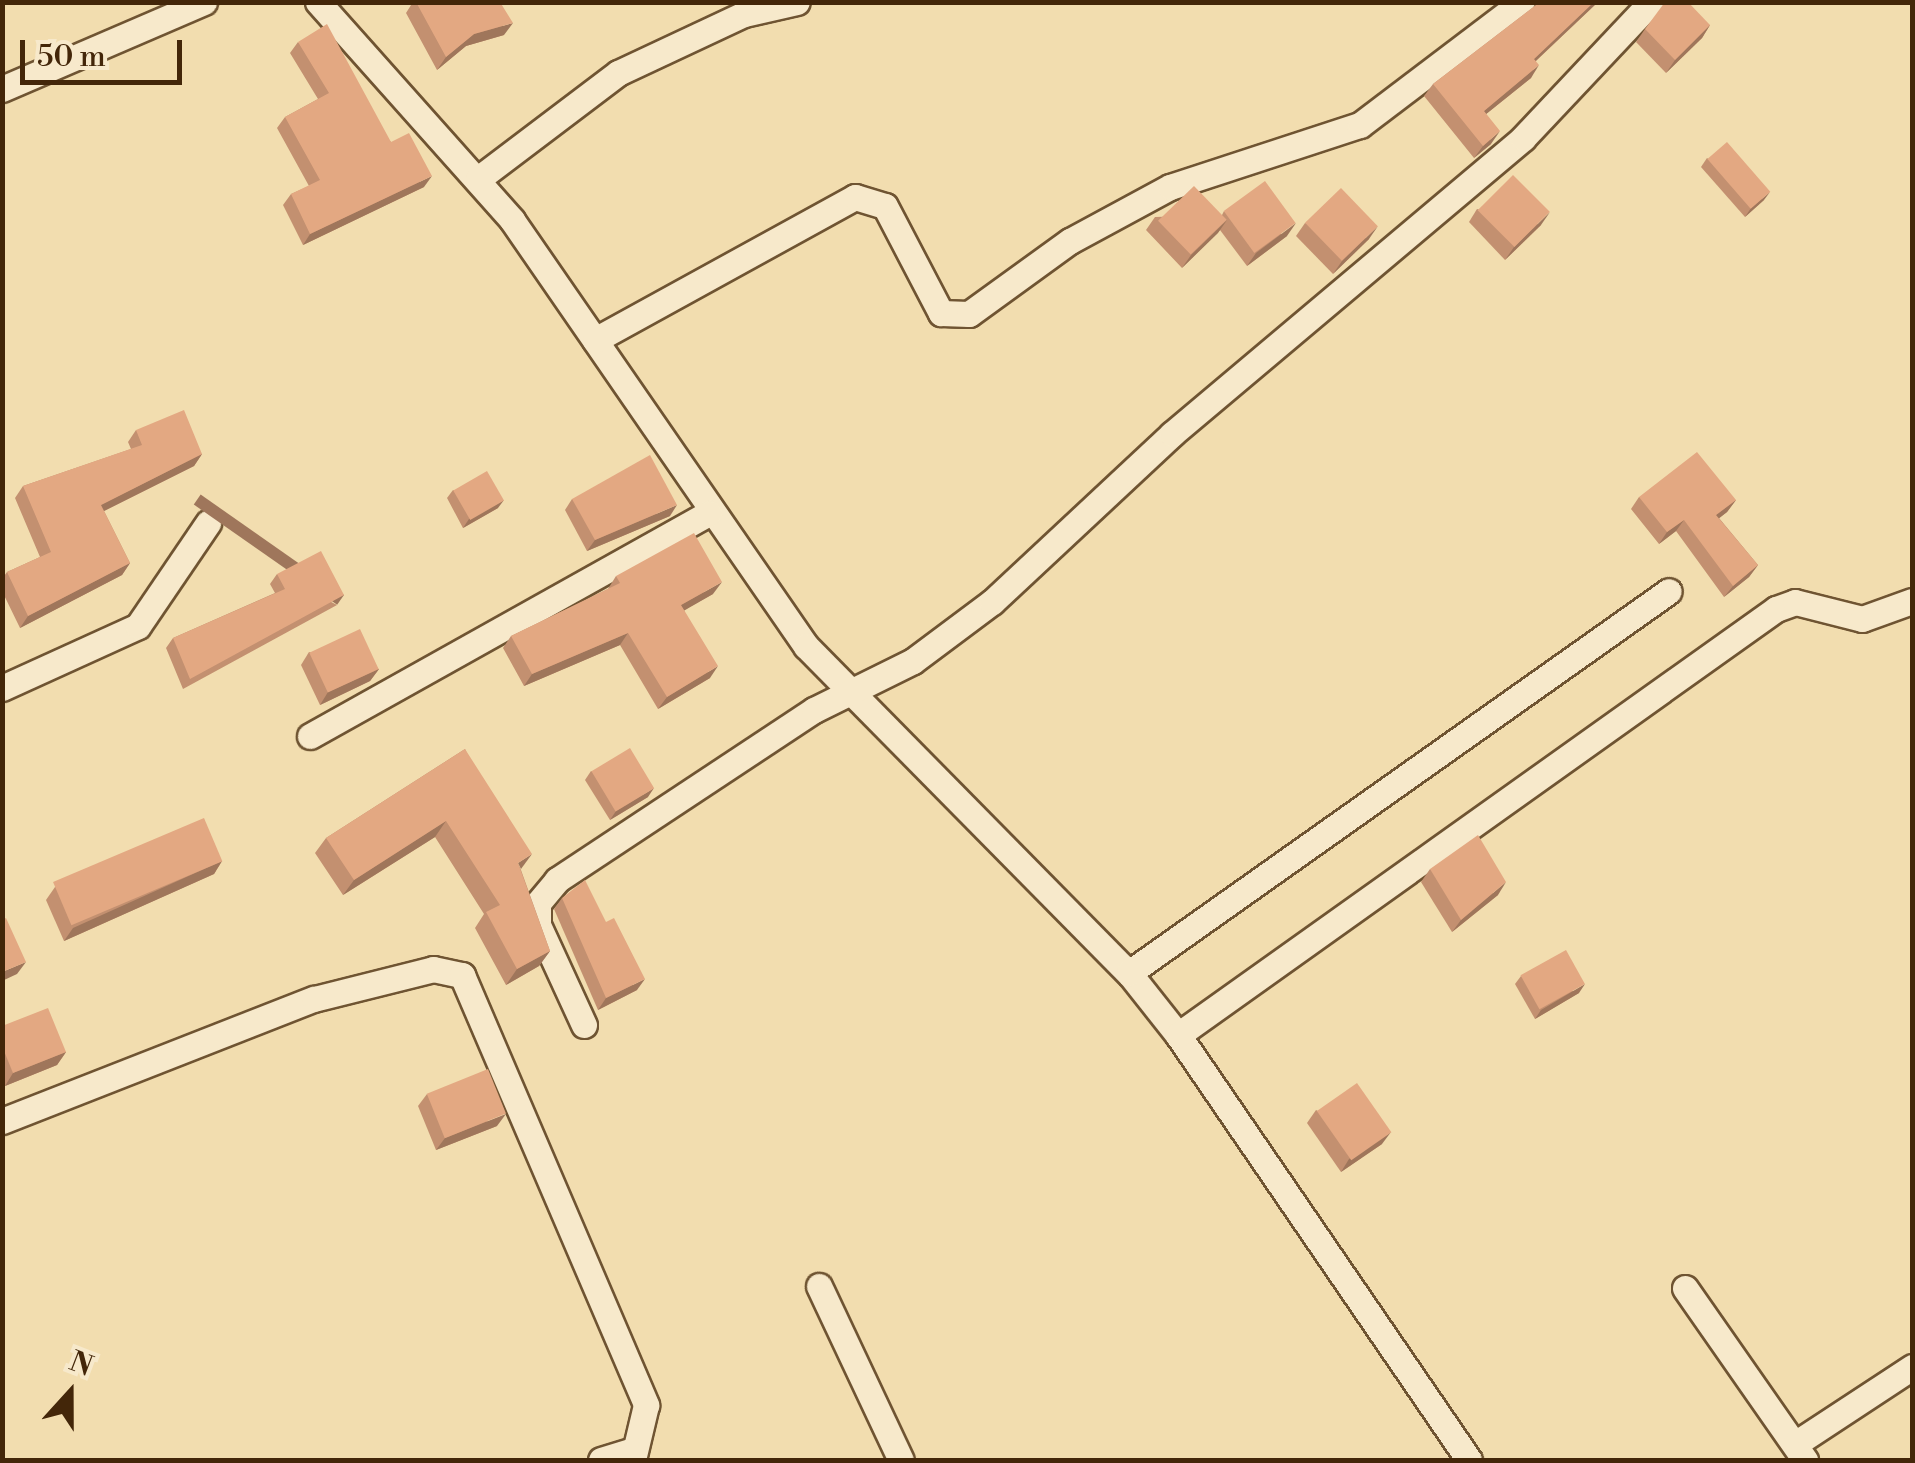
<!DOCTYPE html>
<style>
body{margin:0}
#map{position:relative;width:1915px;height:1463px;overflow:hidden;background:#f2ddaf;font-family:"Libre Bodoni",serif}
div>[style]{position:absolute}
.roads{filter:drop-shadow(2px 0 #6f5432) drop-shadow(-2px 0 #6f5432) drop-shadow(0 2px #6f5432) drop-shadow(0 -2px #6f5432)}
.minor>*{height:25px;margin:-12.5px;padding:0 12.5px;transform-origin:12.5px;border-radius:12.5px;background:#f7e9cb}
.wall>*{inset:0;background:#c39070}
.shaded-wall>*{inset:0;background:#9f765b;transform-origin:0 0}
.building>*{inset:0;background:#e3a882;transform-origin:0 0}
span{translate:-50% -50%;white-space:nowrap;text-align:center;line-height:1.15;-webkit-text-stroke:8px #f7e9cb;paint-order:stroke}
.frame{position:absolute;inset:0;border:5px solid #432609;pointer-events:none}
.north{position:absolute;left:20px;top:1343px;width:100px;height:100px;-webkit-text-stroke:8px #f7e9cb;paint-order:stroke;rotate:21deg;font-size:28px;font-weight:700;line-height:40px;text-align:center;color:#432609}
.north::after{content:'';display:block;margin:auto;width:35px;height:45px;background:#432609;clip-path:polygon(50% 0,100% 100%,50% 72%,0 100%)}
.scale{position:absolute;left:20px;top:40px;width:162px;height:45px;box-sizing:border-box;border:5px solid #432609;border-top:0;padding-left:12px;font-size:30px;line-height:35px;white-space:nowrap;color:#432609;-webkit-text-stroke:8px #f7e9cb;paint-order:stroke}
</style>
<div id="map">
<div class="roads">
<div class="minor">
<div style="left:318px;top:2px;width:292px;rotate:48.3deg"></div>
<div style="left:512px;top:220px;width:518px;rotate:55.39deg"></div>
<div style="left:806px;top:646px;width:460px;rotate:45.4deg"></div>
<div style="left:1129px;top:973px;width:79px;rotate:51.7deg"></div>
<div style="left:1178px;top:1035px;width:515px;rotate:55.6deg"></div>
<div style="left:2px;top:89px;width:220px;rotate:-23.3deg"></div>
<div style="left:478px;top:179px;width:176px;rotate:-37.1deg"></div>
<div style="left:618px;top:73px;width:139px;rotate:-25.1deg"></div>
<div style="left:744px;top:14px;width:54px;rotate:-12.8deg"></div>
<div style="left:595px;top:340px;width:297px;rotate:-28.8deg"></div>
<div style="left:855px;top:197px;width:31px;rotate:17deg"></div>
<div style="left:885px;top:206px;width:121px;rotate:62.4deg"></div>
<div style="left:941px;top:313px;width:28px;rotate:2deg"></div>
<div style="left:969px;top:314px;width:125px;rotate:-35.9deg"></div>
<div style="left:1070px;top:241px;width:114px;rotate:-28.4deg"></div>
<div style="left:1170px;top:187px;width:200px;rotate:-18.1deg"></div>
<div style="left:1360px;top:125px;width:203px;rotate:-37.2deg"></div>
<div style="left:2px;top:688px;width:149px;rotate:-24.5deg"></div>
<div style="left:138px;top:626px;width:125px;rotate:-55.8deg"></div>
<div style="left:310px;top:736px;width:457px;rotate:-29.2deg"></div>
<div style="left:1129px;top:973px;width:661px;rotate:-35.28deg"></div>
<div style="left:584px;top:1025px;width:110px;rotate:-114.7deg"></div>
<div style="left:538px;top:925px;width:22px;rotate:-90deg"></div>
<div style="left:538px;top:903px;width:30px;rotate:-50deg"></div>
<div style="left:557px;top:880px;width:308px;rotate:-33.5deg"></div>
<div style="left:814px;top:710px;width:110px;rotate:-26.3deg"></div>
<div style="left:913px;top:661px;width:99px;rotate:-36.8deg"></div>
<div style="left:992px;top:602px;width:246px;rotate:-43deg"></div>
<div style="left:1172px;top:434px;width:459px;rotate:-40.1deg"></div>
<div style="left:1523px;top:138px;width:187px;rotate:-46.7deg"></div>
<div style="left:1178px;top:1035px;width:734px;rotate:-35.47deg"></div>
<div style="left:1776px;top:609px;width:20px;rotate:-20deg"></div>
<div style="left:1795px;top:602px;width:69px;rotate:14.2deg"></div>
<div style="left:1862px;top:619px;width:53px;rotate:-19.8deg"></div>
<div style="left:2px;top:1121px;width:335px;rotate:-21.4deg"></div>
<div style="left:314px;top:999px;width:123px;rotate:-14.1deg"></div>
<div style="left:433px;top:969px;width:30px;rotate:12deg"></div>
<div style="left:462px;top:975px;width:468px;rotate:66.8deg"></div>
<div style="left:646px;top:1405px;width:57px;rotate:103.3deg"></div>
<div style="left:819px;top:1286px;width:192px;rotate:64.8deg"></div>
<div style="left:1685px;top:1288px;width:210px;rotate:55.1deg"></div>
<div style="left:1795px;top:1444px;width:140px;rotate:-33.3deg"></div>
<div style="left:601px;top:1460px;width:34px;rotate:-17deg"></div>
</div>
</div>
<div class="wall">
<div style="clip-path:polygon(413px 2px,500px 2px,504px 35px,466px 46px,437px 70px,406px 13px)"></div>
<div style="clip-path:polygon(1540px 2px,1598px 2px,1536px 61px,1531px 78px,1486px 114px,1491px 144px,1474px 158px,1424px 96px,1433px 84px)"></div>
<div style="clip-path:polygon(1710px 25px,1702px 38px,1666px 73px,1636px 42px,1645px 29px)"></div>
<div style="clip-path:polygon(298px 42px,391px 142px,424px 187px,303px 245px,283px 205px,291px 194px,309px 186px,277px 128px,285px 117px,318px 99px,290px 53px)"></div>
<div style="clip-path:polygon(1707px 158px,1764px 200px,1745px 217px,1701px 167px)"></div>
<div style="clip-path:polygon(1477px 209px,1541px 225px,1505px 260px,1469px 222px)"></div>
<div style="clip-path:polygon(1224px 211px,1287px 236px,1247px 266px,1220px 230px,1182px 268px,1146px 230px,1155px 217px,1222px 215px)"></div>
<div style="clip-path:polygon(1305px 223px,1369px 239px,1333px 274px,1296px 236px)"></div>
<div style="clip-path:polygon(136px 430px,202px 454px,194px 466px,104px 511px,130px 563px,122px 575px,20px 628px,2px 591px,2px 579px,7px 572px,40px 557px,15px 498px,23px 486px,131px 449px,128px 442px)"></div>
<div style="clip-path:polygon(453px 490px,498px 508px,463px 528px,447px 498px)"></div>
<div style="clip-path:polygon(1639px 497px,1736px 500px,1727px 512px,1719px 518px,1758px 565px,1749px 577px,1724px 597px,1676px 531px,1659px 544px,1631px 509px)"></div>
<div style="clip-path:polygon(572px 499px,670px 516px,587px 551px,565px 510px)"></div>
<div style="clip-path:polygon(277px 574px,337px 605px,183px 689px,166px 648px,173px 638px,275px 593px,270px 584px)"></div>
<div style="clip-path:polygon(616px 576px,713px 594px,684px 610px,710px 678px,658px 709px,620px 645px,524px 686px,503px 648px,511px 636px,608px 589px)"></div>
<div style="clip-path:polygon(309px 652px,379px 669px,370px 681px,320px 705px,301px 665px)"></div>
<div style="clip-path:polygon(465px 749px,521px 870px,550px 951px,539px 966px,506px 985px,475px 928px,484px 914px,435px 837px,343px 895px,315px 853px,326px 838px)"></div>
<div style="clip-path:polygon(591px 771px,648px 797px,610px 820px,585px 780px)"></div>
<div style="clip-path:polygon(222px 861px,214px 874px,64px 941px,46px 900px,55px 887px)"></div>
<div style="clip-path:polygon(1430px 869px,1498px 895px,1452px 932px,1421px 882px)"></div>
<div style="clip-path:polygon(562px 898px,637px 990px,598px 1010px,554px 909px)"></div>
<div style="clip-path:polygon(1521px 976px,1579px 993px,1535px 1019px,1515px 984px)"></div>
<div style="clip-path:polygon(2px 1026px,66px 1052px,57px 1065px,5px 1086px,2px 1081px)"></div>
<div style="clip-path:polygon(427px 1094px,497px 1126px,436px 1150px,418px 1106px)"></div>
<div style="clip-path:polygon(1316px 1110px,1382px 1144px,1341px 1172px,1307px 1123px)"></div>
</div>
<div class="shaded-wall">
<div style="clip-path:polygon(1594px 2px,1598px 2px,1525px 71px,1534px 59px)"></div>
<div style="clip-path:polygon(513px 23px,504px 35px,466px 46px,437px 70px,446px 57px,474px 34px)"></div>
<div style="clip-path:polygon(1710px 25px,1702px 38px,1666px 73px,1675px 60px)"></div>
<div style="clip-path:polygon(1539px 65px,1531px 78px,1475px 123px,1484px 111px)"></div>
<div style="clip-path:polygon(1500px 131px,1491px 144px,1474px 158px,1483px 146px)"></div>
<div style="clip-path:polygon(432px 176px,424px 187px,303px 245px,310px 234px)"></div>
<div style="clip-path:polygon(1770px 192px,1764px 200px,1745px 217px,1751px 208px)"></div>
<div style="clip-path:polygon(1550px 212px,1541px 225px,1505px 260px,1514px 247px)"></div>
<div style="clip-path:polygon(1227px 220px,1218px 233px,1182px 268px,1191px 255px)"></div>
<div style="clip-path:polygon(1296px 223px,1287px 236px,1247px 266px,1256px 253px)"></div>
<div style="clip-path:polygon(1378px 226px,1369px 239px,1333px 274px,1342px 261px)"></div>
<div style="clip-path:polygon(202px 454px,194px 466px,92px 517px,101px 505px)"></div>
<div style="clip-path:polygon(504px 500px,498px 508px,463px 528px,469px 519px)"></div>
<div style="clip-path:polygon(1736px 500px,1727px 512px,1708px 527px,1716px 515px)"></div>
<div style="clip-path:polygon(677px 505px,670px 516px,587px 551px,595px 540px)"></div>
<div style="clip-path:polygon(1684px 520px,1676px 531px,1659px 544px,1667px 532px)"></div>
<div style="clip-path:polygon(130px 563px,122px 575px,20px 628px,28px 616px)"></div>
<div style="clip-path:polygon(1758px 565px,1749px 577px,1724px 597px,1733px 586px)"></div>
<div style="clip-path:polygon(722px 582px,713px 594px,673px 617px,681px 605px)"></div>
<div style="left:344px;top:595px;width:12px;height:175px;rotate:125deg"></div>
<div style="clip-path:polygon(628px 633px,620px 645px,524px 686px,532px 674px)"></div>
<div style="clip-path:polygon(718px 666px,710px 678px,658px 709px,667px 697px)"></div>
<div style="clip-path:polygon(379px 669px,370px 681px,320px 705px,328px 692px)"></div>
<div style="clip-path:polygon(654px 788px,648px 797px,610px 820px,616px 811px)"></div>
<div style="clip-path:polygon(446px 821px,435px 837px,343px 895px,354px 880px)"></div>
<div style="clip-path:polygon(532px 854px,521px 869px,518px 863px)"></div>
<div style="clip-path:polygon(222px 861px,214px 874px,64px 941px,73px 928px)"></div>
<div style="clip-path:polygon(1506px 882px,1498px 895px,1452px 932px,1461px 920px)"></div>
<div style="clip-path:polygon(550px 951px,539px 966px,506px 985px,517px 969px)"></div>
<div style="clip-path:polygon(26px 962px,17px 974px,2px 981px,2px 972px)"></div>
<div style="clip-path:polygon(645px 979px,637px 990px,598px 1010px,606px 998px)"></div>
<div style="clip-path:polygon(1585px 984px,1579px 993px,1535px 1019px,1541px 1010px)"></div>
<div style="clip-path:polygon(66px 1052px,57px 1065px,5px 1086px,13px 1073px)"></div>
<div style="clip-path:polygon(506px 1114px,497px 1126px,436px 1150px,445px 1138px)"></div>
<div style="clip-path:polygon(1391px 1132px,1382px 1144px,1341px 1172px,1349px 1159px)"></div>
</div>
<div class="building">
<div style="clip-path:polygon(416px 2px,500px 2px,513px 23px,474px 34px,446px 57px)"></div>
<div style="clip-path:polygon(1540px 2px,1594px 2px,1534px 59px,1539px 65px,1484px 111px,1500px 131px,1483px 146px,1433px 84px)"></div>
<div style="clip-path:polygon(1665px 2px,1688px 2px,1710px 25px,1675px 60px,1645px 29px)"></div>
<div style="clip-path:polygon(327px 24px,391px 142px,409px 133px,432px 176px,310px 234px,291px 194px,320px 180px,285px 117px,329px 93px,298px 42px)"></div>
<div style="left:1727px;top:142px;width:66px;height:26px;rotate:49deg"></div>
<div style="left:1513px;top:175px;width:52px;height:50px;rotate:45deg"></div>
<div style="left:1265px;top:181px;width:52px;height:51px;rotate:54deg"></div>
<div style="left:1194px;top:186px;width:47px;height:50px;rotate:46deg"></div>
<div style="left:1341px;top:188px;width:53px;height:50px;rotate:46deg"></div>
<div style="clip-path:polygon(184px 410px,202px 454px,101px 505px,130px 563px,28px 616px,7px 572px,51px 552px,23px 486px,142px 445px,136px 430px)"></div>
<div style="clip-path:polygon(1697px 452px,1736px 500px,1716px 515px,1758px 565px,1733px 586px,1684px 520px,1667px 532px,1639px 497px)"></div>
<div style="clip-path:polygon(650px 455px,677px 505px,595px 540px,572px 499px)"></div>
<div style="left:487px;top:471px;width:34px;height:39px;rotate:60deg"></div>
<div style="clip-path:polygon(694px 533px,722px 582px,681px 605px,718px 666px,667px 697px,628px 633px,532px 674px,511px 636px,620px 583px,616px 576px)"></div>
<div style="clip-path:polygon(321px 551px,344px 595px,190px 679px,173px 638px,285px 589px,277px 574px)"></div>
<div style="left:360px;top:629px;width:44px;height:56px;rotate:65deg"></div>
<div style="left:630px;top:748px;width:47px;height:45px;rotate:59deg"></div>
<div style="clip-path:polygon(465px 749px,532px 854px,518px 863px,550px 951px,517px 969px,486px 912px,500px 905px,446px 821px,354px 880px,326px 838px)"></div>
<div style="left:204px;top:818px;width:47px;height:164px;rotate:67deg"></div>
<div style="clip-path:polygon(1478px 835px,1506px 882px,1461px 920px,1430px 869px)"></div>
<div style="clip-path:polygon(585px 880px,606px 922px,614px 918px,645px 979px,606px 998px,562px 898px)"></div>
<div style="clip-path:polygon(6px 918px,26px 962px,2px 972px,2px 920px)"></div>
<div style="left:1566px;top:950px;width:39px;height:52px;rotate:61deg"></div>
<div style="clip-path:polygon(48px 1008px,66px 1052px,13px 1073px,2px 1046px,2px 1026px)"></div>
<div style="left:488px;top:1069px;width:48px;height:66px;rotate:68deg"></div>
<div style="left:1357px;top:1083px;width:60px;height:49px;rotate:55deg"></div>
</div>
<div class="frame"></div>
<div class="north">N</div>
<div class="scale">50 m</div>
</div>
